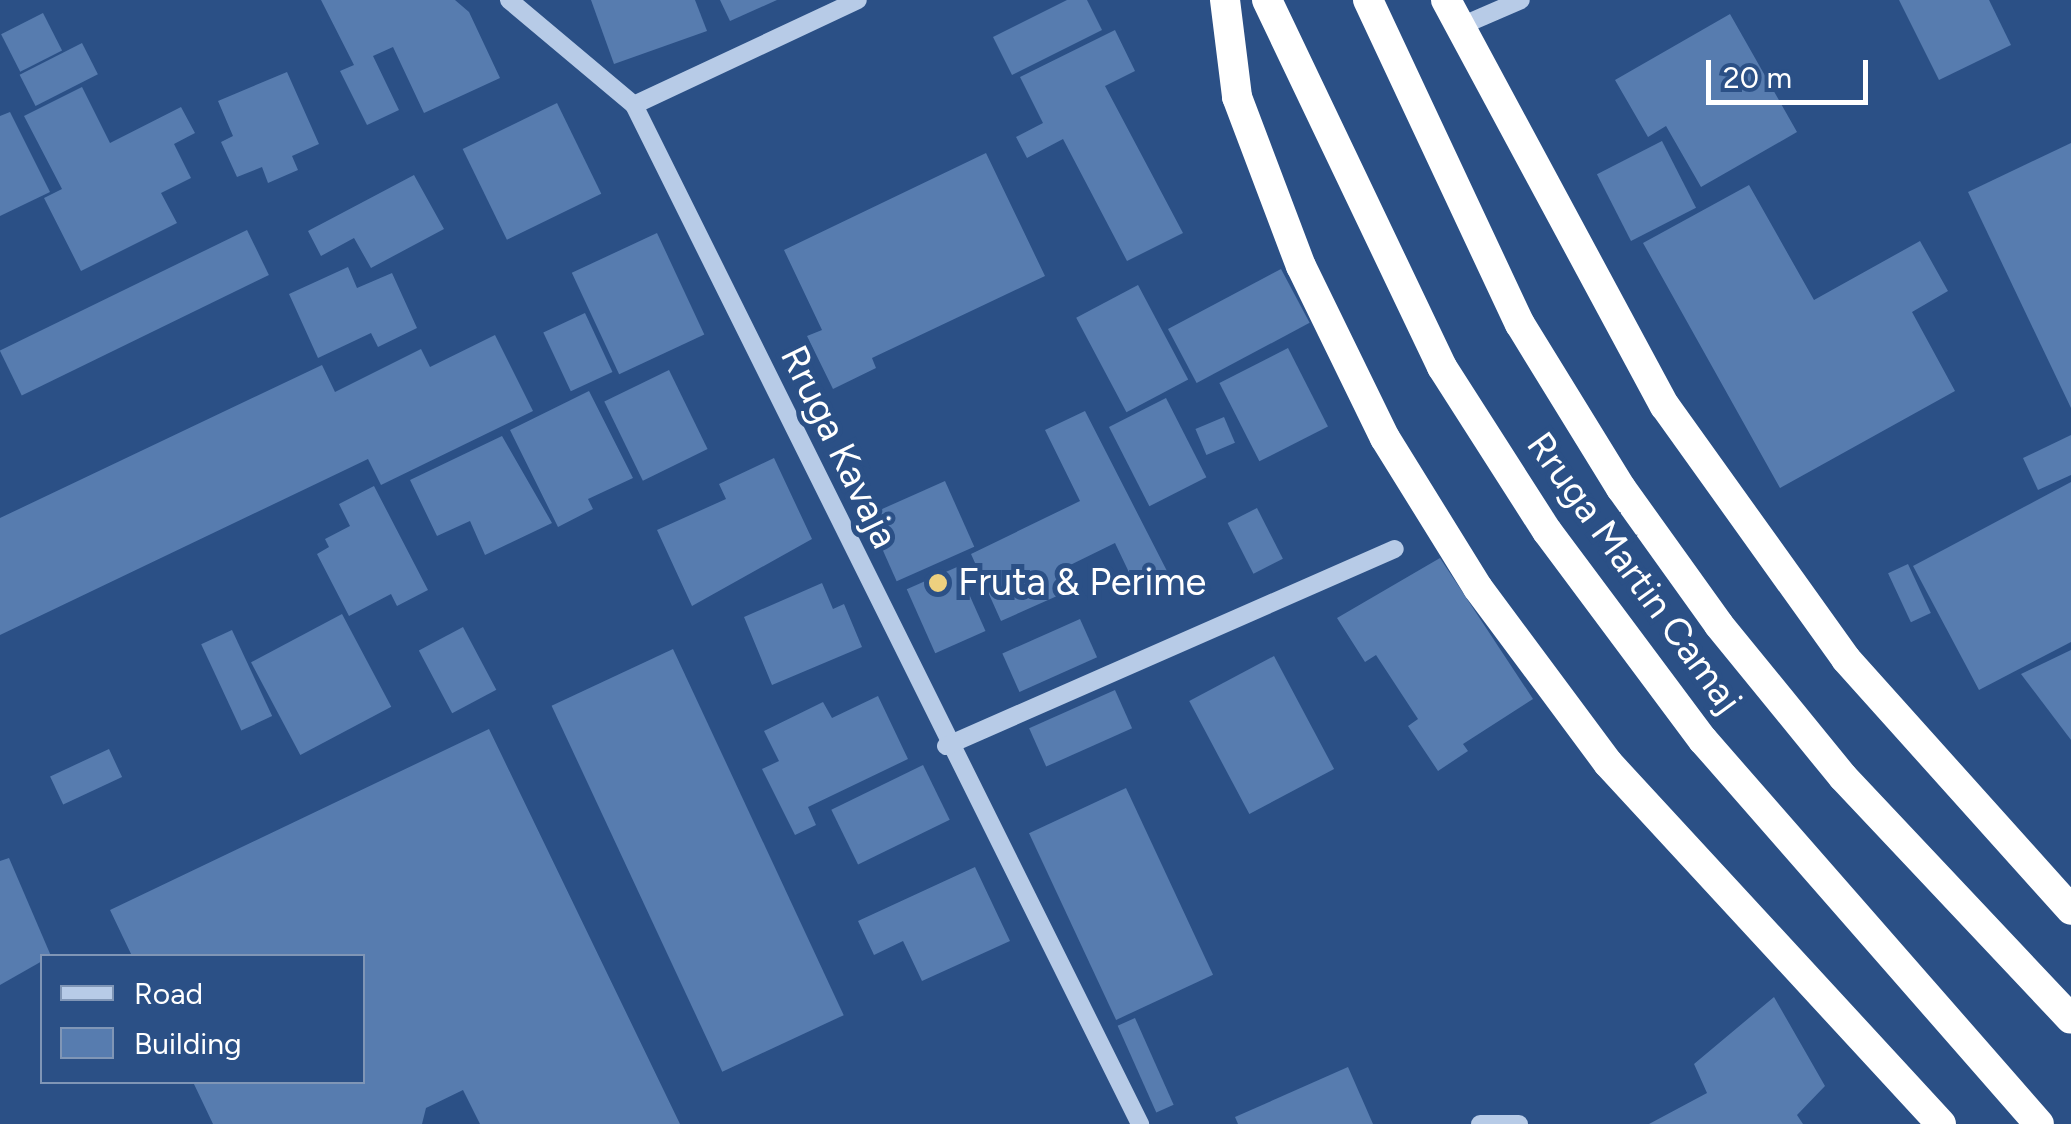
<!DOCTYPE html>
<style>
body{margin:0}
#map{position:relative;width:2071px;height:1124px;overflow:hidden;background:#2b5086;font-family:Figtree,sans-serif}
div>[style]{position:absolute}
.building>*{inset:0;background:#577caf;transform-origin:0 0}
.minor>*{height:18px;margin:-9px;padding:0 9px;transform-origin:9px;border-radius:9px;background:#b7cbe7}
.highway>*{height:30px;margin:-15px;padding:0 15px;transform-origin:15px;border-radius:15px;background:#fff}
.dots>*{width:28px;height:28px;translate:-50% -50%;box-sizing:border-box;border:5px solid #2b5086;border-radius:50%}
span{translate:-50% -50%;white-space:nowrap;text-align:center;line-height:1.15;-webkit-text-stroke:10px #2b5086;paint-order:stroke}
.street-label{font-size:38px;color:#fff}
.poi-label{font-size:38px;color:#fff}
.left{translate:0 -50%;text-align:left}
.legend{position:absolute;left:40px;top:954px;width:325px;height:130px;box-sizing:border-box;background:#2b5086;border:2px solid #8096b6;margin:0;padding:12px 18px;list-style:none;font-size:30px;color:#fff}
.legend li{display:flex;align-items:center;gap:20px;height:50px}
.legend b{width:50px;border:2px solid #8096b6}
.scale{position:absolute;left:1706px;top:60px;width:162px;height:45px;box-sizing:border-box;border:5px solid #fff;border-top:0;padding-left:12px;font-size:30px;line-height:35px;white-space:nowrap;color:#fff;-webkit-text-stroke:8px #2b5086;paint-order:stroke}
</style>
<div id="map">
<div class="building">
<div style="clip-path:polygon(321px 0,455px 0,469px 12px,500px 78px,424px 113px,393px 47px,373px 56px,399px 110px,367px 125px,340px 71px,354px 65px)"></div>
<div style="clip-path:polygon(591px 0,695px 0,707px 31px,614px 64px)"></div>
<div style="clip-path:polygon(720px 0,777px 0,730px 21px)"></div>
<div style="clip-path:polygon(1067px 0,1087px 0,1102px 30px,1012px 75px,993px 37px)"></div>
<div style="clip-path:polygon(1899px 0,1989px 0,2011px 45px,1939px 80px)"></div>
<div style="left:43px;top:13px;width:42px;height:47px;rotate:63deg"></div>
<div style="clip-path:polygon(1730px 14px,1797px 132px,1701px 187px,1666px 126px,1648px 137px,1615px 80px)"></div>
<div style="clip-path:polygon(1115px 30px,1135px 71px,1105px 86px,1183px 233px,1127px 261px,1063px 139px,1027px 158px,1016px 137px,1043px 123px,1020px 77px)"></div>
<div style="left:82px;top:43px;width:35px;height:70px;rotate:63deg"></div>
<div style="clip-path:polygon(287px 72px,319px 144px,292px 156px,298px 170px,268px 183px,262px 167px,237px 177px,221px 142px,233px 136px,218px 101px)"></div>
<div style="clip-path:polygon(82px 87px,110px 143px,181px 107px,195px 133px,174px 144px,191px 178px,161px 193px,177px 223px,81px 271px,44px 198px,62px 189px,24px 116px)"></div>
<div style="left:557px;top:103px;width:101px;height:105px;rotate:64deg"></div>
<div style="clip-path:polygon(10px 112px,50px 192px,0 216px,0 116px)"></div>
<div style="left:1662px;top:141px;width:75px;height:73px;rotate:63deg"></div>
<div style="clip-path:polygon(2071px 143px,2071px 408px,1968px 192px)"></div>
<div style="clip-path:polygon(986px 153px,1045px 276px,872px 358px,876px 368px,833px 389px,807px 336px,822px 330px,784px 250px)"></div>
<div style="clip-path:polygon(414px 175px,444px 229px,371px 268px,354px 238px,321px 256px,308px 231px)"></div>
<div style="clip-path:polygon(1749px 185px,1814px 300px,1920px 241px,1948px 291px,1912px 312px,1955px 391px,1780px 488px,1643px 243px)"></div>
<div style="left:247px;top:230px;width:50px;height:275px;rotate:64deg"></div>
<div style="left:657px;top:233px;width:112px;height:94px;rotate:65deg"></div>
<div style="clip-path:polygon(348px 267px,357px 288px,392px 273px,417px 328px,378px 347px,371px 333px,318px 358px,289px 294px)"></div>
<div style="left:1281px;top:269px;width:61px;height:128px;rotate:62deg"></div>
<div style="left:1138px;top:285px;width:107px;height:70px;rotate:62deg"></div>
<div style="left:585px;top:313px;width:65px;height:46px;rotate:65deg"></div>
<div style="clip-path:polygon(495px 335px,533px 411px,381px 485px,368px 459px,0 635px,0 518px,322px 365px,335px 392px,421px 349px,430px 367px)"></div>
<div style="left:1288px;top:348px;width:88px;height:77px;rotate:63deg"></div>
<div style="left:669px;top:370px;width:88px;height:72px;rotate:64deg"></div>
<div style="clip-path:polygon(589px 391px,633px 478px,588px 499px,593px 509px,558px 527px,510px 430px)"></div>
<div style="left:1166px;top:398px;width:89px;height:64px;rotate:63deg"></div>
<div style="clip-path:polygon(1085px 411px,1167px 571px,1136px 587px,1115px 543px,1058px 571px,1066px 592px,1001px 621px,971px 554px,1080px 501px,1045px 430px)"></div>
<div style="left:1224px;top:417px;width:28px;height:31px;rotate:67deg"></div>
<div style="clip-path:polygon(2071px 435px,2071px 475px,2038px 490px,2023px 458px)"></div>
<div style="clip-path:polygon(502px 436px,552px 523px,485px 555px,470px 521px,437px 536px,410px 480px)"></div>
<div style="clip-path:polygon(774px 458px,812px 539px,692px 606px,657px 530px,726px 499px,719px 484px)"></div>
<div style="left:945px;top:481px;width:72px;height:85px;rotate:66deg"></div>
<div style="clip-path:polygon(2071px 482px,2071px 642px,1979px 690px,1913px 566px)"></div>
<div style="clip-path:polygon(374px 486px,428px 590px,397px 606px,391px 594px,349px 616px,317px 554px,329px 547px,325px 539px,350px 526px,339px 504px)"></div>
<div style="left:1257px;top:508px;width:57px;height:33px;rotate:63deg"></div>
<div style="clip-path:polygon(1440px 558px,1533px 699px,1463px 744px,1468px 751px,1438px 771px,1408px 726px,1418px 719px,1376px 655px,1365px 662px,1337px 618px)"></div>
<div style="left:1908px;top:564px;width:54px;height:22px;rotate:65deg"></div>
<div style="left:957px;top:567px;width:70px;height:55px;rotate:66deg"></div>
<div style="clip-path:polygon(822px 583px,833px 609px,844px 604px,862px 647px,772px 685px,744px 617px)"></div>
<div style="left:342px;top:614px;width:105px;height:103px;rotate:62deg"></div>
<div style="left:1080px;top:619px;width:42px;height:85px;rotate:66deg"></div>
<div style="left:463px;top:627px;width:71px;height:50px;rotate:62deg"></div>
<div style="left:232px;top:630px;width:95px;height:34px;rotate:65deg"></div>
<div style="left:673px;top:649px;width:404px;height:134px;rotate:65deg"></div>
<div style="clip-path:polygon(2071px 650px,2071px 740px,2021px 674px)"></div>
<div style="left:1274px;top:656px;width:128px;height:96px;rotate:62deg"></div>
<div style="left:1115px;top:690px;width:42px;height:94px;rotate:66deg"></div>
<div style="clip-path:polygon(878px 696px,908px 759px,808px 807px,816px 825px,795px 835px,762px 769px,779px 761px,764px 731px,823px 702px,832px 718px)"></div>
<div style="clip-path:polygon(489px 729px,680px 1124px,480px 1124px,463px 1090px,426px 1108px,422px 1124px,213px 1124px,193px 1082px,362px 1082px,362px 956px,132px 956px,110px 910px)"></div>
<div style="left:109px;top:749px;width:31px;height:65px;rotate:65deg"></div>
<div style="left:923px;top:765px;width:61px;height:102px;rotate:64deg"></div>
<div style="left:1126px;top:788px;width:206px;height:107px;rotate:65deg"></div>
<div style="clip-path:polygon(9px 858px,51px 956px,0 985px,0 861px)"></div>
<div style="clip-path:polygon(975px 867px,1010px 941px,922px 981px,903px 941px,874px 955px,858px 921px)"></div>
<div style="clip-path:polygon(1774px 997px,1825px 1086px,1797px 1115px,1803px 1124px,1649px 1124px,1707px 1093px,1694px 1064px)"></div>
<div style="left:1135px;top:1018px;width:95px;height:19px;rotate:66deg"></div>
<div style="clip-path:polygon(1348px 1067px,1373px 1124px,1238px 1124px,1235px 1117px)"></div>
</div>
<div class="minor">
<div style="left:509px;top:0;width:163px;rotate:40deg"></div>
<div style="left:634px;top:105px;width:1138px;rotate:63.59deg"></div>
<div style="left:1461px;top:26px;width:65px;rotate:-23.4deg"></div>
<div style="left:634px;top:105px;width:247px;rotate:-25.1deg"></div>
<div style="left:946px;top:746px;width:490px;rotate:-23.7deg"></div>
<div style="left:1480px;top:1124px;width:39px"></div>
</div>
<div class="highway">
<div style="left:1225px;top:0;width:98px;rotate:82.9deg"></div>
<div style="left:1237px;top:97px;width:181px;rotate:69.3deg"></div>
<div style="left:1301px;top:266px;width:191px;rotate:64deg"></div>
<div style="left:1385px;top:438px;width:176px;rotate:58.2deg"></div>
<div style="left:1478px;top:588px;width:218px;rotate:53.4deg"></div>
<div style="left:1608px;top:763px;width:491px;rotate:47.3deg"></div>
<div style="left:1267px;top:0;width:407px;rotate:64.5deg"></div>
<div style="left:1442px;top:367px;width:195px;rotate:57.4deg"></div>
<div style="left:1547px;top:531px;width:261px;rotate:53.3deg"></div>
<div style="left:1703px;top:740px;width:510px;rotate:48.81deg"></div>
<div style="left:1368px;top:0;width:358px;rotate:64.9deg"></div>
<div style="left:1520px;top:324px;width:193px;rotate:58.4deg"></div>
<div style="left:1621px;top:488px;width:168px;rotate:54.4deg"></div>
<div style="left:1719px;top:625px;width:196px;rotate:50.8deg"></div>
<div style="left:1843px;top:777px;width:332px;rotate:46.7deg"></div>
<div style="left:1446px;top:0;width:461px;rotate:61.7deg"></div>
<div style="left:1665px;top:406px;width:311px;rotate:54.4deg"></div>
<div style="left:1846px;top:659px;width:337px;rotate:48.1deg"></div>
</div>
<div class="dots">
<div style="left:938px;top:583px;background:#edd07f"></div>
</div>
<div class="street-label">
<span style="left:839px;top:447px;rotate:64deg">Rruga Kavaja</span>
<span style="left:1634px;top:573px;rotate:54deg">Rruga Martin Camaj</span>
</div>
<div class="poi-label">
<span class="left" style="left:958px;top:583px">Fruta &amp; Perime</span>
</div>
<ul class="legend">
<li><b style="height:12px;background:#b7cbe7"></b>Road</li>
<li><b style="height:28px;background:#577caf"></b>Building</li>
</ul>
<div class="scale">20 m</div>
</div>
